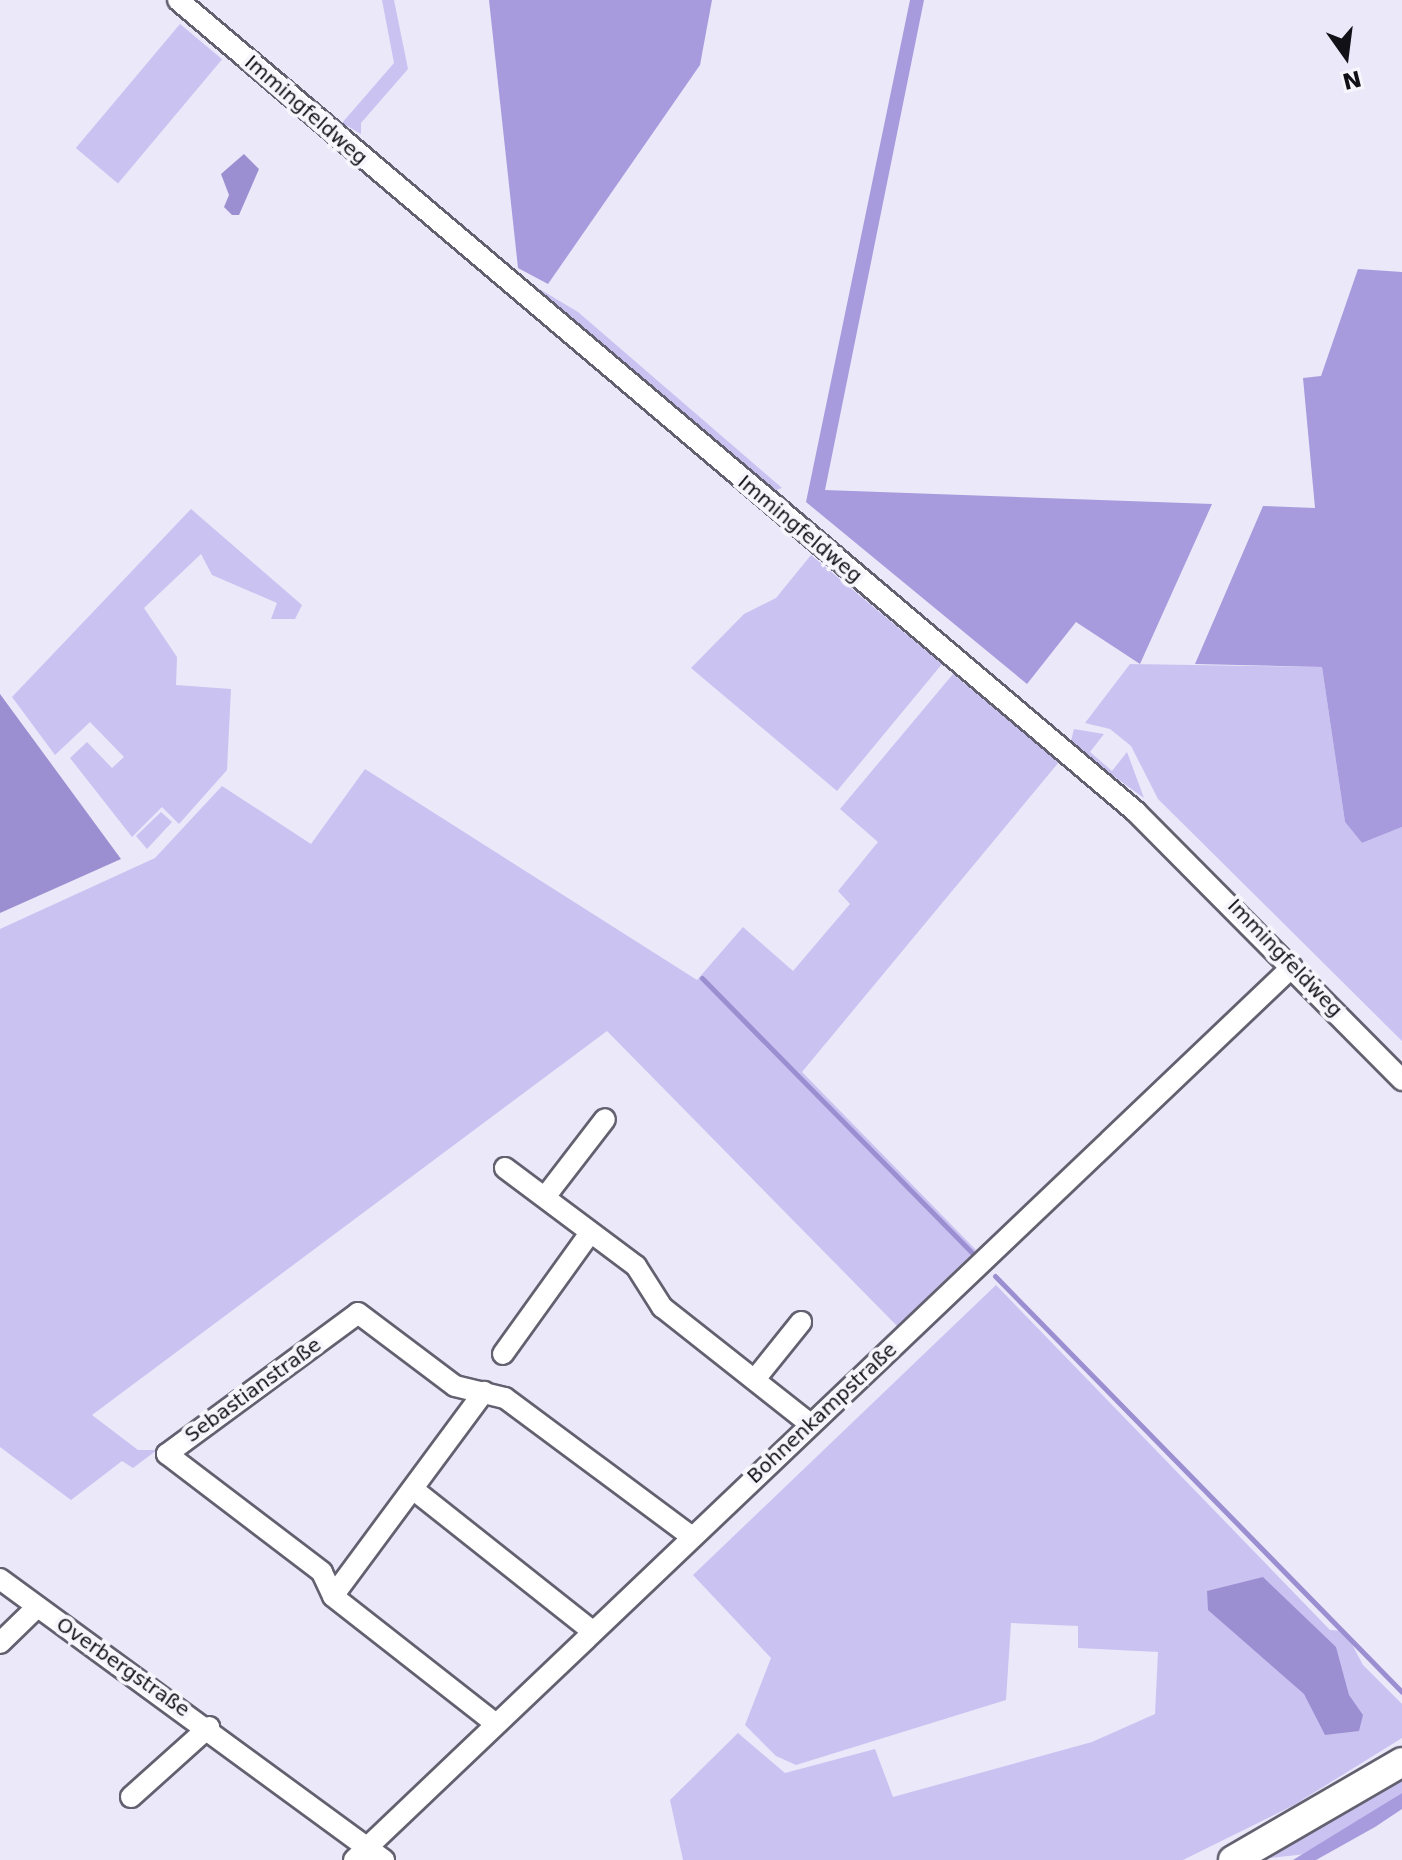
<!DOCTYPE html>
<meta charset="utf-8">
<style>
body{margin:0}
#map{position:relative;width:1402px;height:1860px;overflow:hidden;background:#eae8f9;font-family:"DejaVu Sans",sans-serif}
div>[style]{position:absolute}
.green>*{inset:0;background:#cac3f2;transform-origin:0 0}
.forest>*{inset:0;background:#a79bdd}
.water>*{inset:0;background:#9c8fd1}
.stream>*{height:5px;margin:-2.5px;padding:0 2.5px;transform-origin:2.5px;border-radius:2.5px;background:#9c8fd1}
.roads{filter:drop-shadow(2px 0 #636170) drop-shadow(-2px 0 #636170) drop-shadow(0 2px #636170) drop-shadow(0 -2px #636170)}
.street>*{height:20px;margin:-10px;padding:0 10px;transform-origin:10px;border-radius:10px;background:#fff}
.secondary>*{height:28px;margin:-14px;padding:0 14px;transform-origin:14px;border-radius:14px;background:#fff}
span{translate:-50% -50%;white-space:nowrap;text-align:center;line-height:1.15;-webkit-text-stroke:8px #f7f6fd;paint-order:stroke}
.street-label{font-size:20px;color:#121117}
.north{position:absolute;left:1306px;top:16px;width:80px;height:80px;-webkit-text-stroke:6px #f7f6fd;paint-order:stroke;rotate:166deg;font-size:22px;font-weight:700;line-height:32px;text-align:center;color:#121117}
.north::after{content:'';display:block;margin:auto;width:28px;height:36px;background:#121117;clip-path:polygon(50% 0,100% 100%,50% 72%,0 100%)}
</style>
<div id="map">
<div class="green">
<div style="clip-path:polygon(382px 0,394px 0,408px 69px,361px 123px,361px 134px,342px 123px,394px 63px)"></div>
<div style="left:180px;top:24px;width:55px;height:162px;rotate:40deg"></div>
<div style="clip-path:polygon(516px 275px,578px 312px,782px 488px,768px 493px)"></div>
<div style="clip-path:polygon(191px 509px,302px 605px,295px 619px,271px 619px,277px 603px,212px 575px,201px 554px,144px 608px,177px 657px,176px 685px,231px 689px,227px 770px,179px 824px,162px 807px,132px 837px,70px 758px,87px 742px,112px 768px,124px 757px,90px 722px,55px 755px,12px 697px)"></div>
<div style="clip-path:polygon(811px 555px,942px 664px,837px 791px,691px 668px,744px 614px,776px 598px)"></div>
<div style="clip-path:polygon(1130px 664px,1322px 667px,1345px 822px,1362px 843px,1402px 827px,1402px 1041px,1158px 799px,1131px 746px,1110px 729px,1085px 723px)"></div>
<div style="clip-path:polygon(953px 674px,1059px 762px,802px 1072px,976px 1250px,897px 1326px,607px 1031px,92px 1415px,138px 1450px,157px 1450px,133px 1468px,122px 1461px,71px 1500px,0 1447px,0 929px,155px 858px,222px 786px,311px 844px,365px 769px,697px 980px,743px 927px,793px 971px,850px 904px,838px 891px,878px 842px,840px 809px)"></div>
<div style="clip-path:polygon(1074px 729px,1104px 734px,1090px 752px,1112px 771px,1127px 752px,1144px 798px,1070px 745px)"></div>
<div style="clip-path:polygon(161px 812px,172px 822px,147px 849px,136px 836px)"></div>
<div style="clip-path:polygon(996px 1285px,1330px 1630px,1345px 1631px,1363px 1665px,1402px 1704px,1402px 1738px,1294px 1805px,1183px 1860px,683px 1860px,670px 1800px,738px 1733px,785px 1773px,875px 1749px,893px 1797px,1092px 1742px,1155px 1714px,1158px 1652px,1078px 1648px,1078px 1626px,1011px 1623px,1006px 1700px,796px 1765px,776px 1756px,745px 1725px,771px 1658px,693px 1575px)"></div>
<div style="clip-path:polygon(1402px 1772px,1402px 1793px,1306px 1854px,1251px 1860px)"></div>
</div>
<div class="forest">
<div style="clip-path:polygon(489px 0,712px 0,700px 65px,548px 284px,518px 268px)"></div>
<div style="clip-path:polygon(910px 0,924px 0,825px 490px,1212px 504px,1140px 664px,1076px 622px,1027px 684px,806px 502px)"></div>
<div style="clip-path:polygon(1358px 269px,1402px 272px,1402px 827px,1362px 843px,1345px 822px,1322px 667px,1195px 664px,1263px 506px,1315px 508px,1303px 378px,1321px 376px)"></div>
<div style="clip-path:polygon(1402px 1793px,1402px 1809px,1375px 1827px,1316px 1860px,1293px 1860px)"></div>
</div>
<div class="water">
<div style="clip-path:polygon(244px 154px,259px 169px,239px 215px,232px 215px,224px 207px,229px 195px,221px 174px)"></div>
<div style="clip-path:polygon(0 694px,121px 859px,0 913px)"></div>
<div style="clip-path:polygon(1263px 1577px,1336px 1647px,1349px 1695px,1363px 1715px,1359px 1731px,1325px 1735px,1304px 1694px,1208px 1610px,1207px 1591px)"></div>
</div>
<div class="stream">
<div style="left:702px;top:978px;width:385px;rotate:45.5deg"></div>
<div style="left:995px;top:1276px;width:582px;rotate:45.63deg"></div>
</div>
<div class="roads">
<div class="street">
<div style="left:178px;top:0;width:1256px;rotate:40.28deg"></div>
<div style="left:1136px;top:812px;width:378px;rotate:45.2deg"></div>
<div style="left:505px;top:1168px;width:164px;rotate:36.8deg"></div>
<div style="left:636px;top:1266px;width:49px;rotate:57.6deg"></div>
<div style="left:662px;top:1307px;width:189px;rotate:38.3deg"></div>
<div style="left:545px;top:1197px;width:98px;rotate:-52.4deg"></div>
<div style="left:503px;top:1354px;width:149px;rotate:-54.3deg"></div>
<div style="left:756px;top:1378px;width:72px;rotate:-51.2deg"></div>
<div style="left:413px;top:1489px;width:228px;rotate:38.4deg"></div>
<div style="left:0;top:1579px;width:476px;rotate:36.2deg"></div>
<div style="left:333px;top:1596px;width:254px;rotate:-53.5deg"></div>
<div style="left:0;top:1643px;width:52px;rotate:-44.2deg"></div>
<div style="left:496px;top:1724px;width:207px;rotate:-141.9deg"></div>
<div style="left:333px;top:1596px;width:26px;rotate:-115deg"></div>
<div style="left:322px;top:1572px;width:195px;rotate:-142.7deg"></div>
<div style="left:167px;top:1454px;width:237px;rotate:-36.4deg"></div>
<div style="left:358px;top:1313px;width:121px;rotate:37deg"></div>
<div style="left:455px;top:1386px;width:51px;rotate:13.5deg"></div>
<div style="left:505px;top:1398px;width:233px;rotate:36.6deg"></div>
<div style="left:131px;top:1797px;width:105px;rotate:-41.9deg"></div>
<div style="left:354px;top:1860px;width:1295px;rotate:-43.59deg"></div>
</div>
<div class="secondary">
<div style="left:1233px;top:1860px;width:195px;rotate:-30.1deg"></div>
</div>
</div>
<div class="street-label">
<span style="left:306px;top:110px;rotate:41deg">Immingfeldweg</span>
<span style="left:800px;top:529px;rotate:40deg">Immingfeldweg</span>
<span style="left:1285px;top:958px;rotate:46deg">Immingfeldweg</span>
<span style="left:253px;top:1390px;rotate:-36deg">Sebastianstraße</span>
<span style="left:822px;top:1413px;rotate:-43deg">Bohnenkampstraße</span>
<span style="left:123px;top:1667px;rotate:35deg">Overbergstraße</span>
</div>
<div class="north">N</div>
</div>
